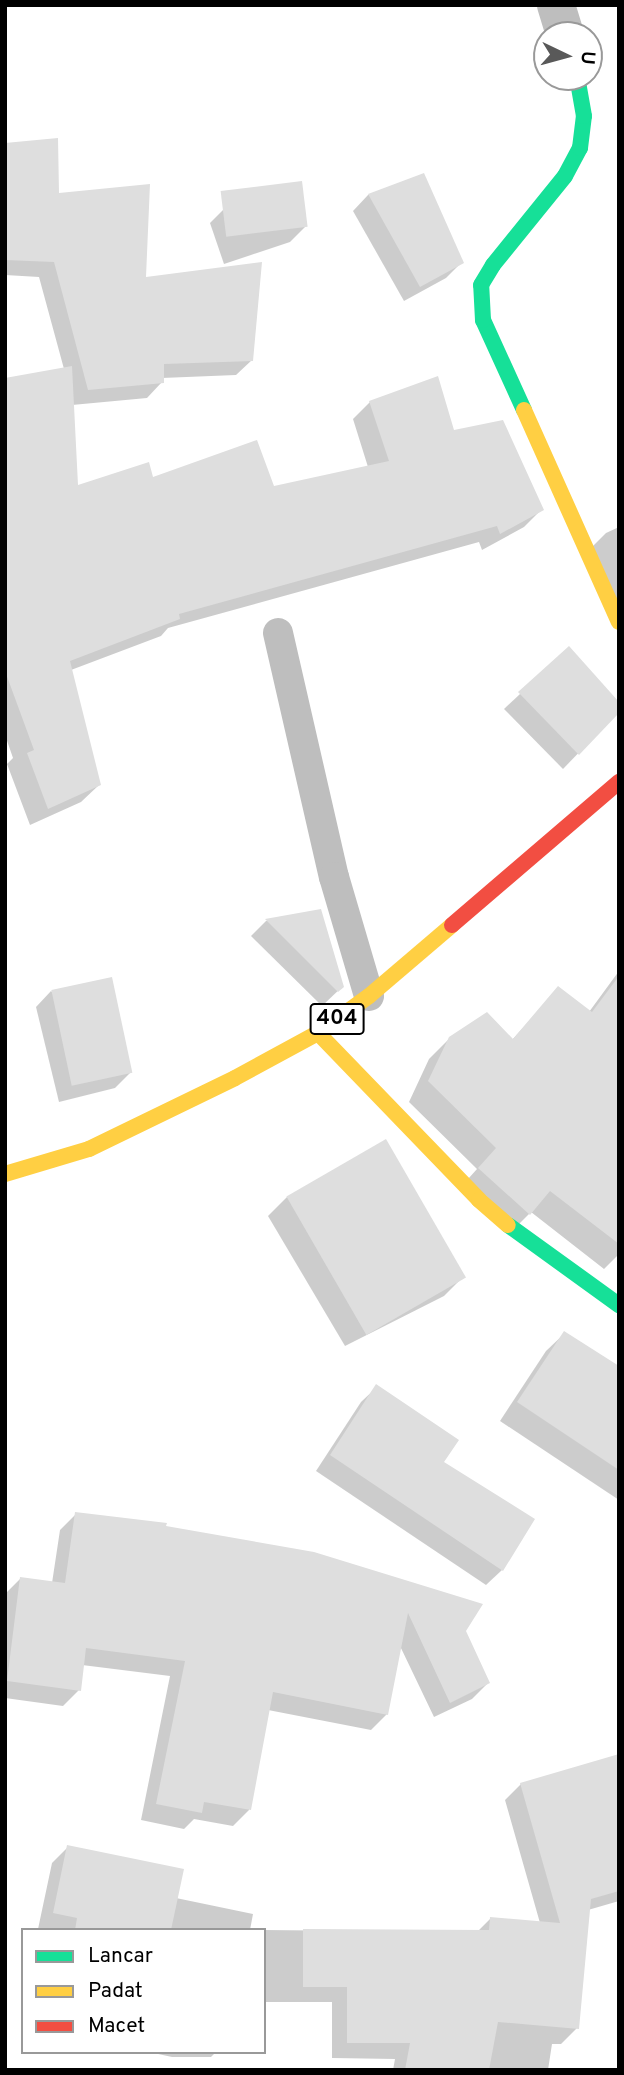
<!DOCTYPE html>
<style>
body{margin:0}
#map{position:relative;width:624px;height:2075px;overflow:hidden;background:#fff;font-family:Overpass,sans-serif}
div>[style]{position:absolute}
.shadow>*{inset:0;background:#0003}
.building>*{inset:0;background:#dedede;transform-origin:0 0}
.lane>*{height:30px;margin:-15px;padding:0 15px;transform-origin:15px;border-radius:15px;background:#bebebe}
.street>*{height:38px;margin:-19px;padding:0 19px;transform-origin:19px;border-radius:19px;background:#bebebe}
.fast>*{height:16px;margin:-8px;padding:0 8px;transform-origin:8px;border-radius:8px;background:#16e098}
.slow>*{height:16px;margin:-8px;padding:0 8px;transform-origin:8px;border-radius:8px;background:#ffcf43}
.jam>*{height:16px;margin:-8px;padding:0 8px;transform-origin:8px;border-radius:8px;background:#f24e42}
span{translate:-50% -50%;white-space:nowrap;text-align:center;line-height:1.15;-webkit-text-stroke:6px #fff;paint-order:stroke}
.shield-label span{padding:2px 5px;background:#fff;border:2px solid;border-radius:5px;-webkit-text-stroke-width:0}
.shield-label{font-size:21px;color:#000;font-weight:700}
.frame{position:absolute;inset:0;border:7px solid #000;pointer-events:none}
.legend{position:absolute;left:21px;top:1928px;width:245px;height:126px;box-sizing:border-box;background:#fff;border:2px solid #999;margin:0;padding:9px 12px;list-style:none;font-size:21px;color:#000}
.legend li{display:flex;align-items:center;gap:14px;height:35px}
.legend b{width:35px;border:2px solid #999}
.north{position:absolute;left:533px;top:21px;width:70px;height:70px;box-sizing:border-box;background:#fff;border:2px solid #999;border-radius:50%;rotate:95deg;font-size:19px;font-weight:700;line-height:28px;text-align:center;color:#000}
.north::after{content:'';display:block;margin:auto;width:24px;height:32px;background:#595959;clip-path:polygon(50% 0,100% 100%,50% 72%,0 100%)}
</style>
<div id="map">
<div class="shadow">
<div style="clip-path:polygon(5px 145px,145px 279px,252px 360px,236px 375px,162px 378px,162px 382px,147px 398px,72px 405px,76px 487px,151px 479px,273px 488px,368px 467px,353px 419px,370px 402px,453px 432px,542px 509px,524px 527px,482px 550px,479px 542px,168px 628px,161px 636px,71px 670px,99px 785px,81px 802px,30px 825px,7px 764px,13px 758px,5px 735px,5px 379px,64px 369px,39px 277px,5px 275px)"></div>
<div style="clip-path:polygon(423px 175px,462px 262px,446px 278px,404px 301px,353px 211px,368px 195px)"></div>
<div style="clip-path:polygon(225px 208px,306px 226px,290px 242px,224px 264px,210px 223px)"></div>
<div style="clip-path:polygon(619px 527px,619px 633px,586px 553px,606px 533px)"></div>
<div style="clip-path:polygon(569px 648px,619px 711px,563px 769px,504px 709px)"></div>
<div style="clip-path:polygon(320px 911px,342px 987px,322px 1006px,251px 936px,266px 921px)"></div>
<div style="clip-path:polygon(619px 971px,619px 1254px,604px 1269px,531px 1212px,509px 1234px,459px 1189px,477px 1169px,409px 1102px,429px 1059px,450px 1038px,512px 1040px,558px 989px,589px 1012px)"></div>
<div style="clip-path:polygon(51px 991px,130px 1073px,115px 1088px,59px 1102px,36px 1007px)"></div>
<div style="clip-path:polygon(287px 1197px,464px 1276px,444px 1296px,345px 1346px,268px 1216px)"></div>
<div style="clip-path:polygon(565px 1333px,619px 1369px,619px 1500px,500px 1421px,546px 1351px)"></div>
<div style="clip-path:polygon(377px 1387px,441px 1463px,502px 1570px,486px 1585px,316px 1471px,361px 1402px)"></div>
<div style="clip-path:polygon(76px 1514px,164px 1528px,464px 1631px,488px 1683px,472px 1699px,434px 1717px,400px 1646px,387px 1714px,371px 1730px,268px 1710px,249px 1810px,233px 1826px,194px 1819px,184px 1829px,141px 1820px,170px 1676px,82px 1665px,79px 1690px,63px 1706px,5px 1698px,5px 1594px,20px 1579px,52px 1583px,60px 1530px)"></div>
<div style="clip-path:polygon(619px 1780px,619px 1901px,588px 1910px,577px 2028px,561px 2044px,552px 2044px,548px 2070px,393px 2070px,395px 2059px,332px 2058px,332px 2002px,264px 2002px,264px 1930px,477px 1932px,491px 1918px,540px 1923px,505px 1800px,521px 1784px)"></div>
<div style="clip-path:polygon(68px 1847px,176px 1898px,253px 1914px,250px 1930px,38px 1929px,52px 1863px)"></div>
<div style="clip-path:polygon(149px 2052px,216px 2052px,211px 2057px,172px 2057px)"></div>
</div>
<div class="building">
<div style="clip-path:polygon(58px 138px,59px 193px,150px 184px,146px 277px,262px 262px,253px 361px,164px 364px,164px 383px,88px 390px,54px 262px,5px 260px,5px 143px)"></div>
<div style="clip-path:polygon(424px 173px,464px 263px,420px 287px,368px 194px)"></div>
<div style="left:302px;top:181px;width:46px;height:82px;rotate:83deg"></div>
<div style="clip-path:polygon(72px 366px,78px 485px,149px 462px,153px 477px,257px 440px,274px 486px,389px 461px,369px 401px,438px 376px,454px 430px,503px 420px,544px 510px,500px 534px,497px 526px,179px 614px,180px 619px,70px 661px,101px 785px,48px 809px,27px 753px,34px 750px,5px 671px,5px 378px)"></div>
<div style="clip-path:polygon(569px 646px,619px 702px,619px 713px,579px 755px,518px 692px)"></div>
<div style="clip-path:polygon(321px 909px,344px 987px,338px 992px,265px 919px)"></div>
<div style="clip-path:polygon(619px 976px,619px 1244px,550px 1191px,530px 1215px,478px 1168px,496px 1148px,428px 1081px,449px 1037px,487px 1012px,513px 1039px,558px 986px,592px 1012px)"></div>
<div style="left:112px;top:977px;width:98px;height:62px;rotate:78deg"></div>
<div style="left:386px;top:1139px;width:160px;height:115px;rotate:60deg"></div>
<div style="clip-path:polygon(564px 1331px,619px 1366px,619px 1470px,517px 1402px)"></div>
<div style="clip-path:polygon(376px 1384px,459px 1440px,444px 1462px,535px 1519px,503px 1571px,330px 1455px)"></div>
<div style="clip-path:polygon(75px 1512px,167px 1523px,166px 1526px,314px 1552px,483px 1604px,466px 1631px,490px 1683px,450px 1703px,408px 1613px,388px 1715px,273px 1692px,251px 1810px,204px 1802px,202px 1813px,156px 1804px,185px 1661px,86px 1648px,81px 1691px,7px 1681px,20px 1577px,65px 1583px)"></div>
<div style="clip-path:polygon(619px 1754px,619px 1891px,591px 1899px,579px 2029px,498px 2022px,489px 2070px,405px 2070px,410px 2043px,347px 2043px,347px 1987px,303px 1987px,303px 1929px,489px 1930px,490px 1917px,560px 1923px,520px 1783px)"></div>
<div style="clip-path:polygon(67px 1845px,184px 1869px,171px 1930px,75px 1930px,77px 1918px,53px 1913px)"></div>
</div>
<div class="lane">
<div style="left:278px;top:633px;width:250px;rotate:77.1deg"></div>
<div style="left:334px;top:877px;width:124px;rotate:73.6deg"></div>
</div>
<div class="street">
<div style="left:556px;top:5px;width:31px;rotate:73deg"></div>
</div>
<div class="fast">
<div style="left:524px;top:410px;width:99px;rotate:-114.5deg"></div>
<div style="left:483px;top:320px;width:35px;rotate:-93deg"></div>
<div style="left:481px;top:285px;width:23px;rotate:-59deg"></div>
<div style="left:493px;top:265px;width:114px;rotate:-51deg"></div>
<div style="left:565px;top:176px;width:32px;rotate:-62deg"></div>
<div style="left:580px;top:148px;width:32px;rotate:-83deg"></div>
<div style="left:584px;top:116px;width:40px;rotate:-100deg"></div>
<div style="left:508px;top:1225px;width:137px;rotate:35.8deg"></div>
</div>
<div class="slow">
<div style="left:524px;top:410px;width:232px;rotate:65.9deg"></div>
<div style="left:318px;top:1033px;width:232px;rotate:46deg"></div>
<div style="left:479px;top:1200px;width:38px;rotate:41deg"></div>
<div style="left:5px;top:1174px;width:88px;rotate:-16.6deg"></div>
<div style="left:89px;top:1149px;width:162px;rotate:-25.9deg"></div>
<div style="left:235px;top:1078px;width:94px;rotate:-28.5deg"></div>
<div style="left:318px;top:1033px;width:63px;rotate:-36deg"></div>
<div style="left:369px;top:996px;width:109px;rotate:-40.5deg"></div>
</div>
<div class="jam">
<div style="left:452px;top:925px;width:220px;rotate:-40.6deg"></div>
</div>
<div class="shield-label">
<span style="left:337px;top:1019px">404</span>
</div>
<div class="frame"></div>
<ul class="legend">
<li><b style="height:9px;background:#16e098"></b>Lancar</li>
<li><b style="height:9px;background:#ffcf43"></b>Padat</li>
<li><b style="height:9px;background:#f24e42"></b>Macet</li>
</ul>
<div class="north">U</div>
</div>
